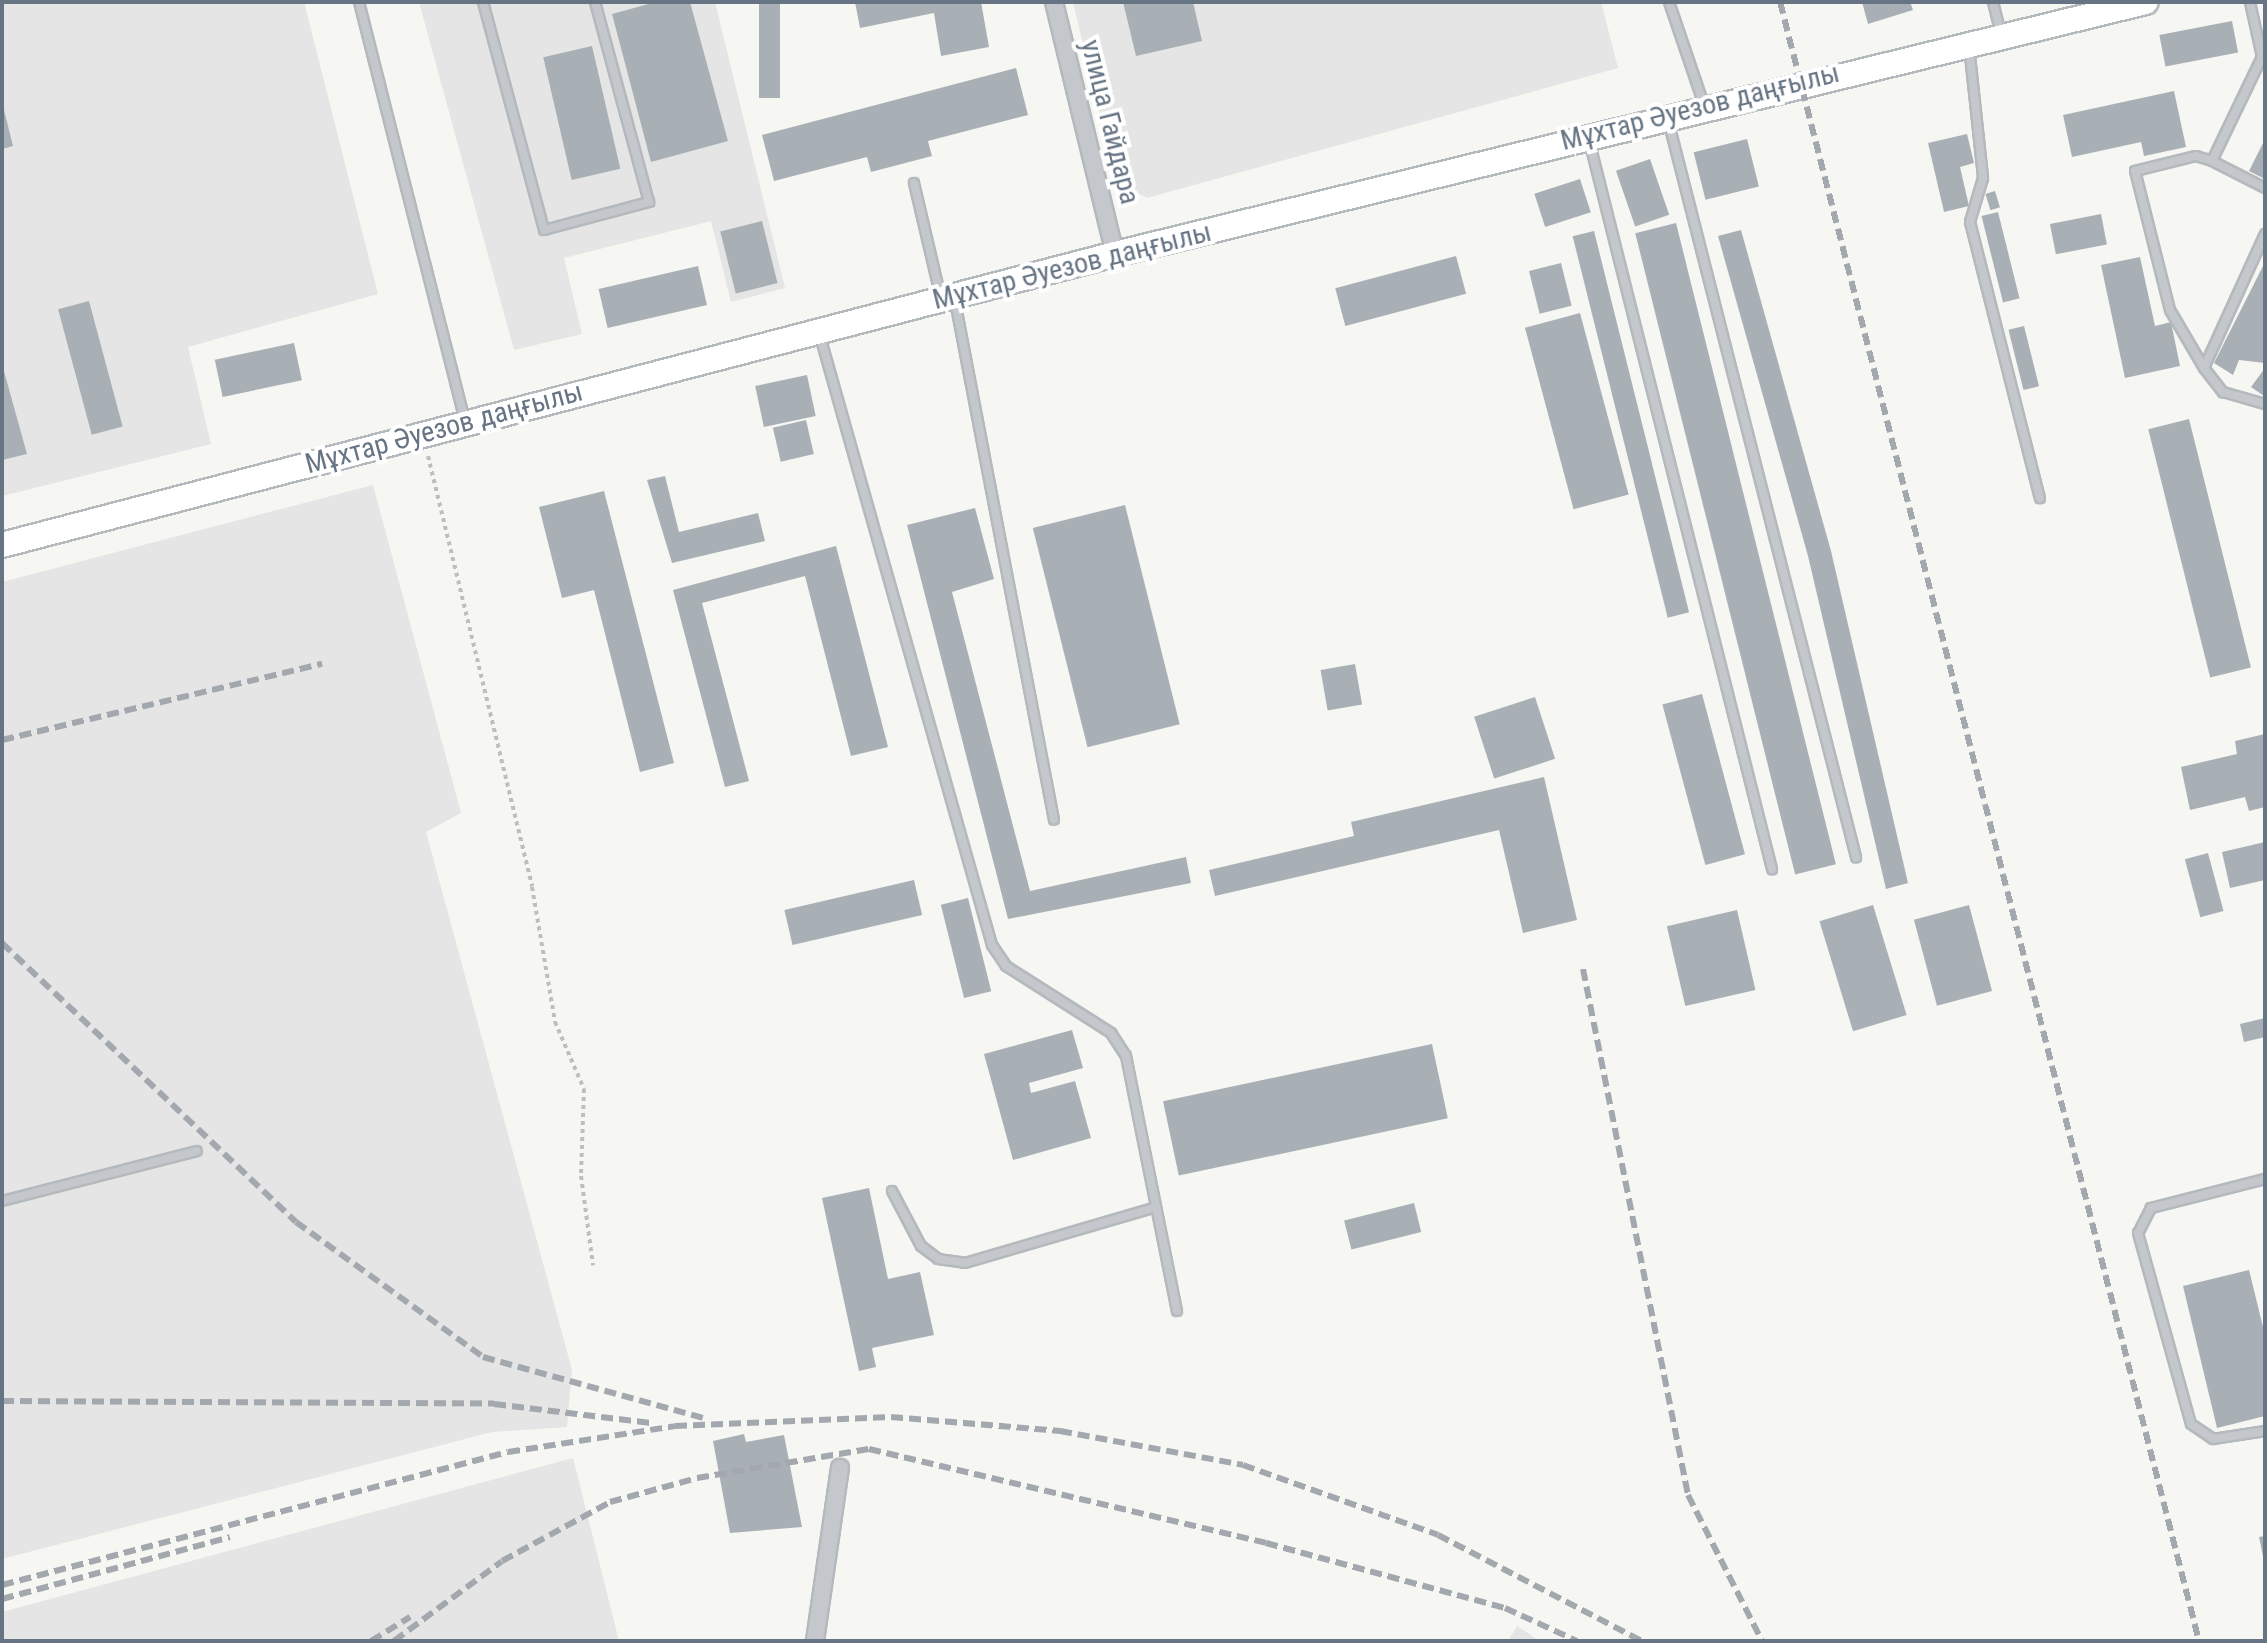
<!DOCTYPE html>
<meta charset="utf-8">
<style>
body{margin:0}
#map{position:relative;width:2267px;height:1643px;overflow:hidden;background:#f6f6f3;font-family:"Roboto Condensed",sans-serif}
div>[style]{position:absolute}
.built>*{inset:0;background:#e4e5e4}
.building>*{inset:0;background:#a9b0b5;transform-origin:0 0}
.path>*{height:4px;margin-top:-2px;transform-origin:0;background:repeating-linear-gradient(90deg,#bcbec0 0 4px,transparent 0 8px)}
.roads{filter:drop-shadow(2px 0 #b4b9bd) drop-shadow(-2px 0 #b4b9bd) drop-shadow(0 2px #b4b9bd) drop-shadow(0 -2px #b4b9bd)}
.service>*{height:8px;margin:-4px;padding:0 4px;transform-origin:4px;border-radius:4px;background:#c4c7cb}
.minor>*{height:16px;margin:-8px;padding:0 8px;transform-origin:8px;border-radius:8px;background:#c4c7cb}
.secondary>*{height:24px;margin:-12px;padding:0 12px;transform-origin:12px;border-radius:12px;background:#fff}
.rail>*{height:6px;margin-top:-3px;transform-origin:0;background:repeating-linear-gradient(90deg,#a3a8ae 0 12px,transparent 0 18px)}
span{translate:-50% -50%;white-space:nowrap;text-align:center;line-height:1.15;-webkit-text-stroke:8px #fff;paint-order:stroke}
.street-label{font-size:28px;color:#667483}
.frame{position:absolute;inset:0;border:4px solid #667483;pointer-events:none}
</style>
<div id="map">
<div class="built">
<div style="clip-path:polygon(2px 2px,304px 2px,378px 294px,188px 347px,211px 444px,2px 496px)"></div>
<div style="clip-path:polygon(419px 2px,715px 2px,785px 288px,731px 302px,711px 221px,564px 258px,582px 334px,514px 350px)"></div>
<div style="clip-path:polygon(1073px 2px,1601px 2px,1618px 68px,1147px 198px,1116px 182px)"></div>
<div style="clip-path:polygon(373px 485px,461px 813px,426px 832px,572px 1370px,567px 1427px,492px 1432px,2px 1559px,2px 582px)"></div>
<div style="clip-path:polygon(573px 1458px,619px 1641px,2px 1641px,2px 1612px)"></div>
<div style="clip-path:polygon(1517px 1626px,1540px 1641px,1508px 1641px)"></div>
</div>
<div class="building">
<div style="clip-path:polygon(656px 2px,690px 2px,728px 141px,651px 162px,612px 14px)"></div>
<div style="left:759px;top:2px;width:21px;height:96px"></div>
<div style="clip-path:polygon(855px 2px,981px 2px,989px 47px,941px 56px,934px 13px,860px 28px)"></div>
<div style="clip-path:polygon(1123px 2px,1193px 2px,1202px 41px,1136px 56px)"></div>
<div style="clip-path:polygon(1862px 2px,1910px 2px,1913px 10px,1868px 24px)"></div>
<div style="left:2232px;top:21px;width:32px;height:74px;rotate:79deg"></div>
<div style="left:592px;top:46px;width:126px;height:50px;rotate:77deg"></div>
<div style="clip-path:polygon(1016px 68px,1028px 115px,928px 141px,932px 156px,871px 172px,867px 157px,774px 181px,762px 135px)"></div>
<div style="clip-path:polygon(2174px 91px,2186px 147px,2144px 156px,2141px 142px,2072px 157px,2063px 115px)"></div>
<div style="clip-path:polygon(3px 106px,13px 146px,2px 149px,2px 107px)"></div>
<div style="clip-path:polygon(1967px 134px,1974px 163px,1960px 167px,1969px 206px,1944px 212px,1928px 143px)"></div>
<div style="left:1747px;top:139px;width:49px;height:55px;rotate:76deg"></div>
<div style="clip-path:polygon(2265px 139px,2265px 179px,2249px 171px)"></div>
<div style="left:1650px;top:159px;width:59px;height:36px;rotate:71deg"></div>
<div style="left:1580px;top:179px;width:35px;height:48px;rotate:72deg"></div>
<div style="left:1995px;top:191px;width:17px;height:10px;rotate:73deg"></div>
<div style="left:1998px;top:212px;width:89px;height:17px;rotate:76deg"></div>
<div style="left:2101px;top:214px;width:31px;height:52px;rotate:79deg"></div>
<div style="left:762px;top:221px;width:64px;height:43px;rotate:76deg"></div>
<div style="left:1676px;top:223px;width:661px;height:42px;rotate:76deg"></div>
<div style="clip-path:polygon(1741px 230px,1831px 551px,1908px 883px,1886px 889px,1808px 556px,1718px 236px)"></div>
<div style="left:1594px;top:231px;width:393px;height:22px;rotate:76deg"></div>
<div style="left:1456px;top:256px;width:39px;height:125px;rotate:75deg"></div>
<div style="clip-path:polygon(2140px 257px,2155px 326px,2171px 322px,2180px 366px,2125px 378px,2101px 265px)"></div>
<div style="clip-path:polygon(2265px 262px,2265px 363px,2239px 360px,2233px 375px,2214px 363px)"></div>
<div style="left:1561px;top:263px;width:44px;height:33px;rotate:76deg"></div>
<div style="left:698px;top:266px;width:40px;height:102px;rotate:77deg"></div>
<div style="left:89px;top:301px;width:130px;height:32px;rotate:75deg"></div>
<div style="left:1580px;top:313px;width:188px;height:57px;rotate:75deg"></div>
<div style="left:2024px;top:326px;width:62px;height:16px;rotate:76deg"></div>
<div style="left:294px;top:343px;width:38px;height:81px;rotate:78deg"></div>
<div style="clip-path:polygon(2px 364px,27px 454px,2px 460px)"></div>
<div style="clip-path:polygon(2265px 368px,2265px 395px,2264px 396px,2251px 387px)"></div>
<div style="left:807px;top:375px;width:42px;height:53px;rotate:78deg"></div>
<div style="left:2189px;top:419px;width:256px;height:42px;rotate:76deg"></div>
<div style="left:806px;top:420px;width:35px;height:34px;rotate:77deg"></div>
<div style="clip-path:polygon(665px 476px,679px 532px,758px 513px,765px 541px,672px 563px,647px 480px)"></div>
<div style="clip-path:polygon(604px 491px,674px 763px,640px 772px,594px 590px,562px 598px,539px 507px)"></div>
<div style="left:1125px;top:505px;width:226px;height:95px;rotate:76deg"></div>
<div style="clip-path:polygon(975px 508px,994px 579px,952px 592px,1030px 891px,1186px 857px,1191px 883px,1008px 919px,907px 525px)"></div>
<div style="clip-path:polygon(836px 546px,888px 747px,851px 756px,805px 576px,702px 603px,749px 781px,725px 787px,673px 590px)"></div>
<div style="left:1355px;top:664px;width:41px;height:35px;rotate:80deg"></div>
<div style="left:1702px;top:694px;width:166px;height:41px;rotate:75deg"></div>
<div style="left:1535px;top:697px;width:65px;height:64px;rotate:72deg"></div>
<div style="clip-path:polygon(2265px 734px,2265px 807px,2249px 811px,2245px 797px,2190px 810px,2181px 767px,2237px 754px,2235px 741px)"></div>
<div style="clip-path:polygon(1544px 777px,1577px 920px,1523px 933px,1499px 830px,1215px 896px,1209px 870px,1354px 836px,1351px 822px)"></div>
<div style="clip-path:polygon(2265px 842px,2265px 880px,2230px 888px,2222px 852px)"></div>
<div style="left:2208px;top:853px;width:60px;height:24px;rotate:75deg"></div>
<div style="left:914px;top:880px;width:36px;height:133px;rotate:77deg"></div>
<div style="left:968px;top:898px;width:96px;height:28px;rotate:76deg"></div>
<div style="left:1873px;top:905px;width:115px;height:56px;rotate:73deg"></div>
<div style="left:1969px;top:905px;width:89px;height:57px;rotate:75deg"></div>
<div style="left:1737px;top:910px;width:82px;height:72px;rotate:77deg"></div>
<div style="clip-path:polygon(2265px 1018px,2265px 1037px,2244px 1042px,2240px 1024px)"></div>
<div style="clip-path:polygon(1072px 1030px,1083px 1068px,1029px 1083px,1031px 1093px,1075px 1081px,1091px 1138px,1013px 1160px,984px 1054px)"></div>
<div style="left:1432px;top:1044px;width:76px;height:275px;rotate:78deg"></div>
<div style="clip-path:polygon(869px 1188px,888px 1279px,920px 1272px,934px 1335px,872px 1348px,876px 1367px,859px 1371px,822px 1198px)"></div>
<div style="left:1414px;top:1203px;width:30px;height:72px;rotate:76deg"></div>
<div style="clip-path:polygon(2249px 1270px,2265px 1335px,2265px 1416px,2217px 1428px,2183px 1286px)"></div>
<div style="clip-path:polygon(744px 1434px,746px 1442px,784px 1435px,802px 1527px,730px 1533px,713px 1441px)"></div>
<div style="clip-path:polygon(2265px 1536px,2265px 1561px,2264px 1561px,2259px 1537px)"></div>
</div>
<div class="path">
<div style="left:428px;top:456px;width:443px;rotate:76.4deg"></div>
<div style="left:532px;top:887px;width:137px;rotate:80.3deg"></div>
<div style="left:555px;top:1022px;width:73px;rotate:66.6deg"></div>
<div style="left:584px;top:1089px;width:87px;rotate:92deg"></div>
<div style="left:581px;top:1176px;width:90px;rotate:82.3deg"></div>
</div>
<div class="roads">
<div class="service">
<div style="left:359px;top:2px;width:431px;rotate:75.8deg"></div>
<div style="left:483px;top:2px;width:236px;rotate:75deg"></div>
<div style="left:544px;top:230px;width:109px;rotate:-14.9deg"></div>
<div style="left:649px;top:202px;width:207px;rotate:-105.1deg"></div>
<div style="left:1669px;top:2px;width:109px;rotate:71.2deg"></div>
<div style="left:1993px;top:2px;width:32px;rotate:76deg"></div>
<div style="left:2250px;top:2px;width:56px;rotate:77.7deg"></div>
<div style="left:2262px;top:57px;width:115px;rotate:115.7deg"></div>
<div style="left:2212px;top:161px;width:59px;rotate:27deg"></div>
<div style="left:1969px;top:46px;width:133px;rotate:83.9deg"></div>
<div style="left:1983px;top:178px;width:46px;rotate:106.5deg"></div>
<div style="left:1970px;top:222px;width:285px;rotate:75.8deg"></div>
<div style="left:1668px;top:120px;width:761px;rotate:75.69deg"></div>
<div style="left:1589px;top:140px;width:752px;rotate:75.91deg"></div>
<div style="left:914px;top:183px;width:118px;rotate:76.8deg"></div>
<div style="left:2265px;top:234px;width:147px;rotate:114.5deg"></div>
<div style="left:2204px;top:368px;width:31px;rotate:52deg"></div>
<div style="left:2223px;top:392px;width:44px;rotate:15.9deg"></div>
<div style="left:955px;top:301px;width:528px;rotate:79.2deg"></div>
<div style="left:820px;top:336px;width:633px;rotate:74.23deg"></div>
<div style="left:992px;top:945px;width:25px;rotate:56deg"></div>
<div style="left:1006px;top:966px;width:125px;rotate:32.5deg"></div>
<div style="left:1111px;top:1033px;width:27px;rotate:57deg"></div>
<div style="left:1126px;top:1056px;width:260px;rotate:78.7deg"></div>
<div style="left:2204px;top:368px;width:67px;rotate:-120.4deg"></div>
<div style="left:2170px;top:310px;width:143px;rotate:-104.1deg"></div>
<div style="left:2135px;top:171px;width:63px;rotate:-13.8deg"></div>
<div style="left:2196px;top:156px;width:17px;rotate:17deg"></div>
<div style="left:2265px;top:1179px;width:118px;rotate:165.7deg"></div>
<div style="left:2151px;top:1208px;width:28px;rotate:117deg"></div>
<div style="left:2138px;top:1233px;width:198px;rotate:74.5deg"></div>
<div style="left:2191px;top:1424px;width:27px;rotate:34deg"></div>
<div style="left:2213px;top:1439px;width:53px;rotate:-8.7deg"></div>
<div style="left:892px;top:1191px;width:62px;rotate:62.2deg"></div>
<div style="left:921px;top:1246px;width:21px;rotate:37deg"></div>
<div style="left:938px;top:1259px;width:27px;rotate:8deg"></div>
<div style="left:965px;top:1263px;width:196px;rotate:-16.3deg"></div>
<div style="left:2px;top:1201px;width:201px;rotate:-14.4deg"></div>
</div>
<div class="minor">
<div style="left:1054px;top:2px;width:259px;rotate:76.4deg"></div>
<div style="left:815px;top:1641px;width:175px;rotate:-81.8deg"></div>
</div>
<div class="secondary">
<div style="left:2px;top:545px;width:1150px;rotate:-14.65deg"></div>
<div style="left:1115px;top:254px;width:1061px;rotate:-13.74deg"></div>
</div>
</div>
<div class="rail">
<div style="left:1780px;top:2px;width:1692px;rotate:75.66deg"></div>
<div style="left:2px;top:740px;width:329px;rotate:-13.4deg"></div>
<div style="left:2px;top:943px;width:405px;rotate:43.5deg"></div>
<div style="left:296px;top:1222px;width:231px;rotate:35.8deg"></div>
<div style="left:483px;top:1357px;width:231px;rotate:15.5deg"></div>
<div style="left:1583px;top:969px;width:536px;rotate:78.71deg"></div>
<div style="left:1688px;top:1495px;width:164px;rotate:63.1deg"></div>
<div style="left:2px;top:1401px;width:492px;rotate:0.3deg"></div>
<div style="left:494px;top:1404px;width:158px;rotate:6.9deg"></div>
<div style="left:2px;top:1585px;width:523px;rotate:-14.73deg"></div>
<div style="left:508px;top:1452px;width:169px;rotate:-8.8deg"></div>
<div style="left:675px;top:1426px;width:216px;rotate:-2.4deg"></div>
<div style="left:891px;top:1417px;width:170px;rotate:4.7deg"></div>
<div style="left:1060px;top:1431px;width:186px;rotate:10.5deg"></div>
<div style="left:1243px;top:1465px;width:207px;rotate:19.7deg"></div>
<div style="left:1438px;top:1535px;width:230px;rotate:27.5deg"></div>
<div style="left:2px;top:1599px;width:236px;rotate:-15.2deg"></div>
<div style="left:371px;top:1641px;width:46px;rotate:-31.6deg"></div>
<div style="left:394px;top:1641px;width:134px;rotate:-36.5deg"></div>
<div style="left:502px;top:1561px;width:123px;rotate:-28.6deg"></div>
<div style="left:610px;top:1502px;width:90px;rotate:-15.4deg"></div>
<div style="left:697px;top:1478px;width:174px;rotate:-9.6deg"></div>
<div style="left:869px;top:1449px;width:408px;rotate:13.3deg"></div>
<div style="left:1266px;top:1543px;width:248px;rotate:15.2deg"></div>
<div style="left:1505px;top:1608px;width:79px;rotate:24.6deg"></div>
</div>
<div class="street-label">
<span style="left:1700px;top:107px;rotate:-14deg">Мұхтар Әуезов даңғылы</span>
<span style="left:1110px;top:122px;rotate:76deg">улица Гайдара</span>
<span style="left:1072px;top:266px;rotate:-14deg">Мұхтар Әуезов даңғылы</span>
<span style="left:444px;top:428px;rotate:-15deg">Мұхтар Әуезов даңғылы</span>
</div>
<div class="frame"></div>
</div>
